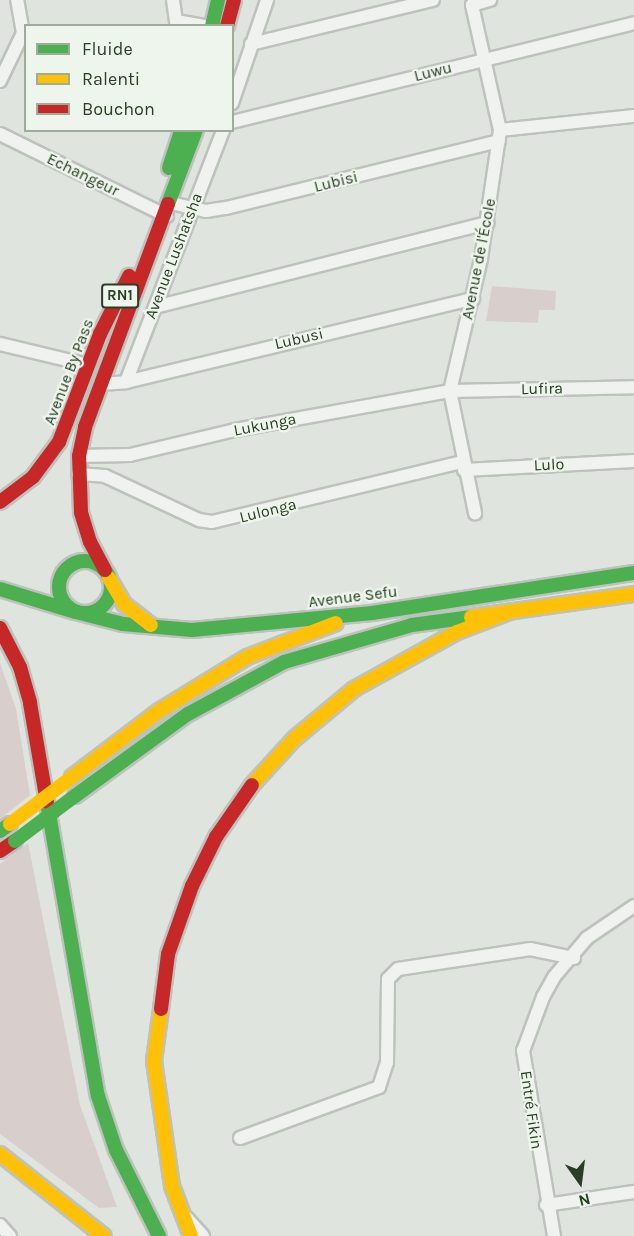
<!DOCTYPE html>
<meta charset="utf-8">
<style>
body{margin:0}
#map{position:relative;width:634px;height:1236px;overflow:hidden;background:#dfe4df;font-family:Karla,sans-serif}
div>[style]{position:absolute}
.green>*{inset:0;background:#d8cfcd}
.roads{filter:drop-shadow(2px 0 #bdc2bd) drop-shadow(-2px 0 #bdc2bd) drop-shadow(0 2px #bdc2bd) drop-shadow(0 -2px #bdc2bd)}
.street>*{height:12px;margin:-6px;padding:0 6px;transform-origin:6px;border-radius:6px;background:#eff2ee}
.fast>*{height:14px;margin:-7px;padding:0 7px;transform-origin:7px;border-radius:7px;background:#4caf50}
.fast>.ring{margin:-7px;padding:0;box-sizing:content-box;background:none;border:14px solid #4caf50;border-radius:50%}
.slow>*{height:14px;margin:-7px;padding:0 7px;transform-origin:7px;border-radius:7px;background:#ffc107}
.jam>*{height:14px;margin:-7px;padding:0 7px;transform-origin:7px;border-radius:7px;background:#c62828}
.fast-bridge>*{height:14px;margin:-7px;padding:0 7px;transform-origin:7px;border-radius:7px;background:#4caf50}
.slow-bridge>*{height:14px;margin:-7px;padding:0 7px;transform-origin:7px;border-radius:7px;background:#ffc107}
span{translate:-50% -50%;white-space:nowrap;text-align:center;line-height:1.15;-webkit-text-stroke:4.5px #eef5ec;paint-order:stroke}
.shield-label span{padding:2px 4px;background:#eef5ec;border:2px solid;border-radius:4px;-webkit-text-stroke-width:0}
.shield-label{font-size:15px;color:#293f25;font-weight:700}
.street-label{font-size:16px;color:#293f25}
.legend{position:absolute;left:24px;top:24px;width:210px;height:108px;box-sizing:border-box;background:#eef5ec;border:2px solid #9fac9c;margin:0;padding:8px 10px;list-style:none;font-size:18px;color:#293f25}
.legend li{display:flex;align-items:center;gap:12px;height:30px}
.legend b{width:30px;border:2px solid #9fac9c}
.north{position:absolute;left:550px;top:1152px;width:60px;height:60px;-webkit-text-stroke:4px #eef5ec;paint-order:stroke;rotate:166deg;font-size:16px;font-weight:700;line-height:24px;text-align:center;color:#293f25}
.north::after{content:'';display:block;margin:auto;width:21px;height:27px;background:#293f25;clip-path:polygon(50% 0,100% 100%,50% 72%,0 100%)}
</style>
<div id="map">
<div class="green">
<div style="clip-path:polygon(492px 286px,556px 291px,555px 310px,539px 310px,538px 323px,486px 321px)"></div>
<div style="clip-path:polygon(0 663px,16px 709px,30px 795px,0 819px)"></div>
<div style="clip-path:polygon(28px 843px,80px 1105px,117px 1207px,99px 1208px,0 1134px,0 864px)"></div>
</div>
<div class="roads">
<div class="street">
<div style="left:173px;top:0;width:21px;rotate:82deg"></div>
<div style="left:176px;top:21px;width:27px;rotate:10deg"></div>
<div style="left:472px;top:5px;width:128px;rotate:77.4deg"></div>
<div style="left:500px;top:130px;width:130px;rotate:98.4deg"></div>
<div style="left:481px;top:259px;width:136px;rotate:103.2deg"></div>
<div style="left:450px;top:391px;width:125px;rotate:78.4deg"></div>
<div style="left:472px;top:5px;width:19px;rotate:-16deg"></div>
<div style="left:251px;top:44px;width:187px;rotate:-13.6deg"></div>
<div style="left:0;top:81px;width:53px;rotate:-64.4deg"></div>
<div style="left:23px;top:33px;width:34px;rotate:-100deg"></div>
<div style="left:232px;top:103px;width:109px;rotate:-71.2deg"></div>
<div style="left:232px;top:122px;width:414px;rotate:-13.8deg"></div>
<div style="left:500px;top:130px;width:135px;rotate:-6deg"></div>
<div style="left:0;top:134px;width:186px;rotate:26.2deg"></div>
<div style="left:171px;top:203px;width:36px;rotate:13deg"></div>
<div style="left:206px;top:211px;width:20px;rotate:-9deg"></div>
<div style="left:226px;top:208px;width:281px;rotate:-13.8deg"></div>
<div style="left:155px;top:307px;width:343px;rotate:-14.2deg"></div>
<div style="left:0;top:344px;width:90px;rotate:13.4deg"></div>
<div style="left:126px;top:382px;width:270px;rotate:-68.9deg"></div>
<div style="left:100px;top:384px;width:26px;rotate:-4deg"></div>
<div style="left:126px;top:382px;width:357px;rotate:-13.5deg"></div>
<div style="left:79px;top:456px;width:51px;rotate:-1.1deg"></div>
<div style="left:130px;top:455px;width:108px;rotate:-13.4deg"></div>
<div style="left:235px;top:430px;width:219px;rotate:-10.3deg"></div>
<div style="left:450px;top:391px;width:184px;rotate:-1.2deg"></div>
<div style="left:464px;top:470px;width:170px;rotate:-3deg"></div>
<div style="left:78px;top:474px;width:27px;rotate:4deg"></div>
<div style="left:105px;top:476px;width:104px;rotate:25.1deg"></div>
<div style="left:199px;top:520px;width:13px;rotate:9deg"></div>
<div style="left:212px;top:522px;width:257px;rotate:-13.5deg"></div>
<div style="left:240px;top:1138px;width:148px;rotate:-20.1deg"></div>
<div style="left:379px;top:1087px;width:25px;rotate:-72deg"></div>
<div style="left:387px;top:1063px;width:84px;rotate:-89.3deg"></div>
<div style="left:388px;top:979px;width:14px;rotate:-45deg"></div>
<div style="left:398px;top:969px;width:134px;rotate:-8.6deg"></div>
<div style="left:530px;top:949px;width:45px;rotate:11.6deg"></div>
<div style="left:546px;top:1205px;width:89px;rotate:-8.4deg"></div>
<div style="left:186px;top:1217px;width:25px;rotate:48deg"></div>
<div style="left:0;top:1225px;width:15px;rotate:48deg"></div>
<div style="left:554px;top:1236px;width:188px;rotate:-99.5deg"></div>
<div style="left:523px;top:1051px;width:58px;rotate:-69.7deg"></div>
<div style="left:543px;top:997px;width:23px;rotate:-61deg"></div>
<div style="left:554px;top:977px;width:51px;rotate:-49.8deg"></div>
<div style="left:587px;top:938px;width:57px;rotate:-34.2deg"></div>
</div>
<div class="fast">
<div style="left:212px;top:26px;width:27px;rotate:-77deg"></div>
<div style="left:169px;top:168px;width:40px;rotate:-72deg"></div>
<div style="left:168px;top:204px;width:79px;rotate:-69.3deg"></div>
<div class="ring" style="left:59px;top:561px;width:38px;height:38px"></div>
<div style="left:0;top:589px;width:78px;rotate:17deg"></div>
<div style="left:76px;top:612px;width:49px;rotate:14.3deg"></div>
<div style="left:123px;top:624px;width:69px;rotate:5deg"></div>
<div style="left:192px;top:630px;width:181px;rotate:-5.4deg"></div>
<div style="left:372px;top:613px;width:265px;rotate:-8.7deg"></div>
<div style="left:75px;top:796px;width:140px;rotate:-36deg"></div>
<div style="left:188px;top:714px;width:109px;rotate:-28.4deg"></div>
<div style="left:284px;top:662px;width:133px;rotate:-16.1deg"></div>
<div style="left:412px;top:625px;width:60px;rotate:-7.7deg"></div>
<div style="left:47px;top:802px;width:298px;rotate:80.2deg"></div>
<div style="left:98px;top:1096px;width:57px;rotate:71.6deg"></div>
<div style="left:116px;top:1150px;width:96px;rotate:63.4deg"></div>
<div style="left:0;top:831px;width:12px;rotate:-35deg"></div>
</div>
<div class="slow">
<div style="left:109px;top:578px;width:30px;rotate:60deg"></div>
<div style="left:124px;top:604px;width:34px;rotate:38deg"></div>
<div style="left:471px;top:617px;width:165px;rotate:-8deg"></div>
<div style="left:72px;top:777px;width:109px;rotate:-37.2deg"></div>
<div style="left:159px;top:711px;width:103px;rotate:-31.5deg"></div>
<div style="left:247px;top:657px;width:95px;rotate:-20.9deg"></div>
<div style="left:252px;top:785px;width:62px;rotate:-47.6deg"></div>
<div style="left:294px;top:739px;width:78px;rotate:-39.8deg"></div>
<div style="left:354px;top:689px;width:118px;rotate:-29deg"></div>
<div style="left:457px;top:632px;width:59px;rotate:-20.9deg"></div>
<div style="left:161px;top:1009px;width:52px;rotate:97.7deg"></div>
<div style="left:154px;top:1061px;width:126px;rotate:81.8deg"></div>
<div style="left:172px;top:1186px;width:53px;rotate:69.2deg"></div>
<div style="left:0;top:1154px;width:132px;rotate:38.3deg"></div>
</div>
<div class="jam">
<div style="left:227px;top:26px;width:27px;rotate:-75deg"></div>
<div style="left:0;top:502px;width:41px;rotate:-37.1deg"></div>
<div style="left:33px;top:477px;width:44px;rotate:-53.4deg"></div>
<div style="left:59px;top:442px;width:116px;rotate:-69.2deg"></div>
<div style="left:100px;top:334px;width:65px;rotate:-63.4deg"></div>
<div style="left:105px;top:570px;width:32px;rotate:-118deg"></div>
<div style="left:90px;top:542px;width:31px;rotate:-107deg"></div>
<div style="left:81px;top:512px;width:56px;rotate:-92deg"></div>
<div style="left:79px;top:456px;width:30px;rotate:-78deg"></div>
<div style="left:85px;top:427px;width:238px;rotate:-69.6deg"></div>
<div style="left:0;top:628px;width:44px;rotate:62.9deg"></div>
<div style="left:20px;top:667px;width:37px;rotate:74deg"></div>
<div style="left:30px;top:703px;width:100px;rotate:80.3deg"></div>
<div style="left:0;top:851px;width:18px;rotate:-34deg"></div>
<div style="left:161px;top:1009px;width:55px;rotate:-82.7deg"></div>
<div style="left:168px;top:954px;width:72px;rotate:-70.6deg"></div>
<div style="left:192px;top:886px;width:55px;rotate:-63.9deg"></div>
<div style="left:216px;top:837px;width:63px;rotate:-55.3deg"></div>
</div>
</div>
<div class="fast-bridge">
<div style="left:15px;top:841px;width:75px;rotate:-36.9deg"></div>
</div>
<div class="slow-bridge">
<div style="left:10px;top:824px;width:78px;rotate:-37.2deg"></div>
</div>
<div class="shield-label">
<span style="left:120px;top:296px">RN1</span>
</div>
<div class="street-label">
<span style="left:433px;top:72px;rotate:-14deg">Luwu</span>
<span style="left:83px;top:175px;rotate:26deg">Echangeur</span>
<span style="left:336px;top:182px;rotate:-14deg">Lubisi</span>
<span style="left:174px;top:256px;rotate:-69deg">Avenue Lushatsha</span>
<span style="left:479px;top:259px;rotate:-79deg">Avenue de l'École</span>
<span style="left:299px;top:339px;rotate:-13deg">Lubusi</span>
<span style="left:69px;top:372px;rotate:-69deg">Avenue By Pass</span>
<span style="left:542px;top:389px;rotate:-1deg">Lufira</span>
<span style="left:265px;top:425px;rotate:-11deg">Lukunga</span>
<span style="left:549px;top:465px;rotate:-3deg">Lulo</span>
<span style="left:268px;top:511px;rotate:-14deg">Lulonga</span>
<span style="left:353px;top:597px;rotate:-7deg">Avenue Sefu</span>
<span style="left:531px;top:1110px;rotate:82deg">Entré Fikin</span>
</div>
<ul class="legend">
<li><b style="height:8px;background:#4caf50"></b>Fluide</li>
<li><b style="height:8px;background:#ffc107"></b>Ralenti</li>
<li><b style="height:8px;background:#c62828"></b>Bouchon</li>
</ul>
<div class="north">N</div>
</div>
